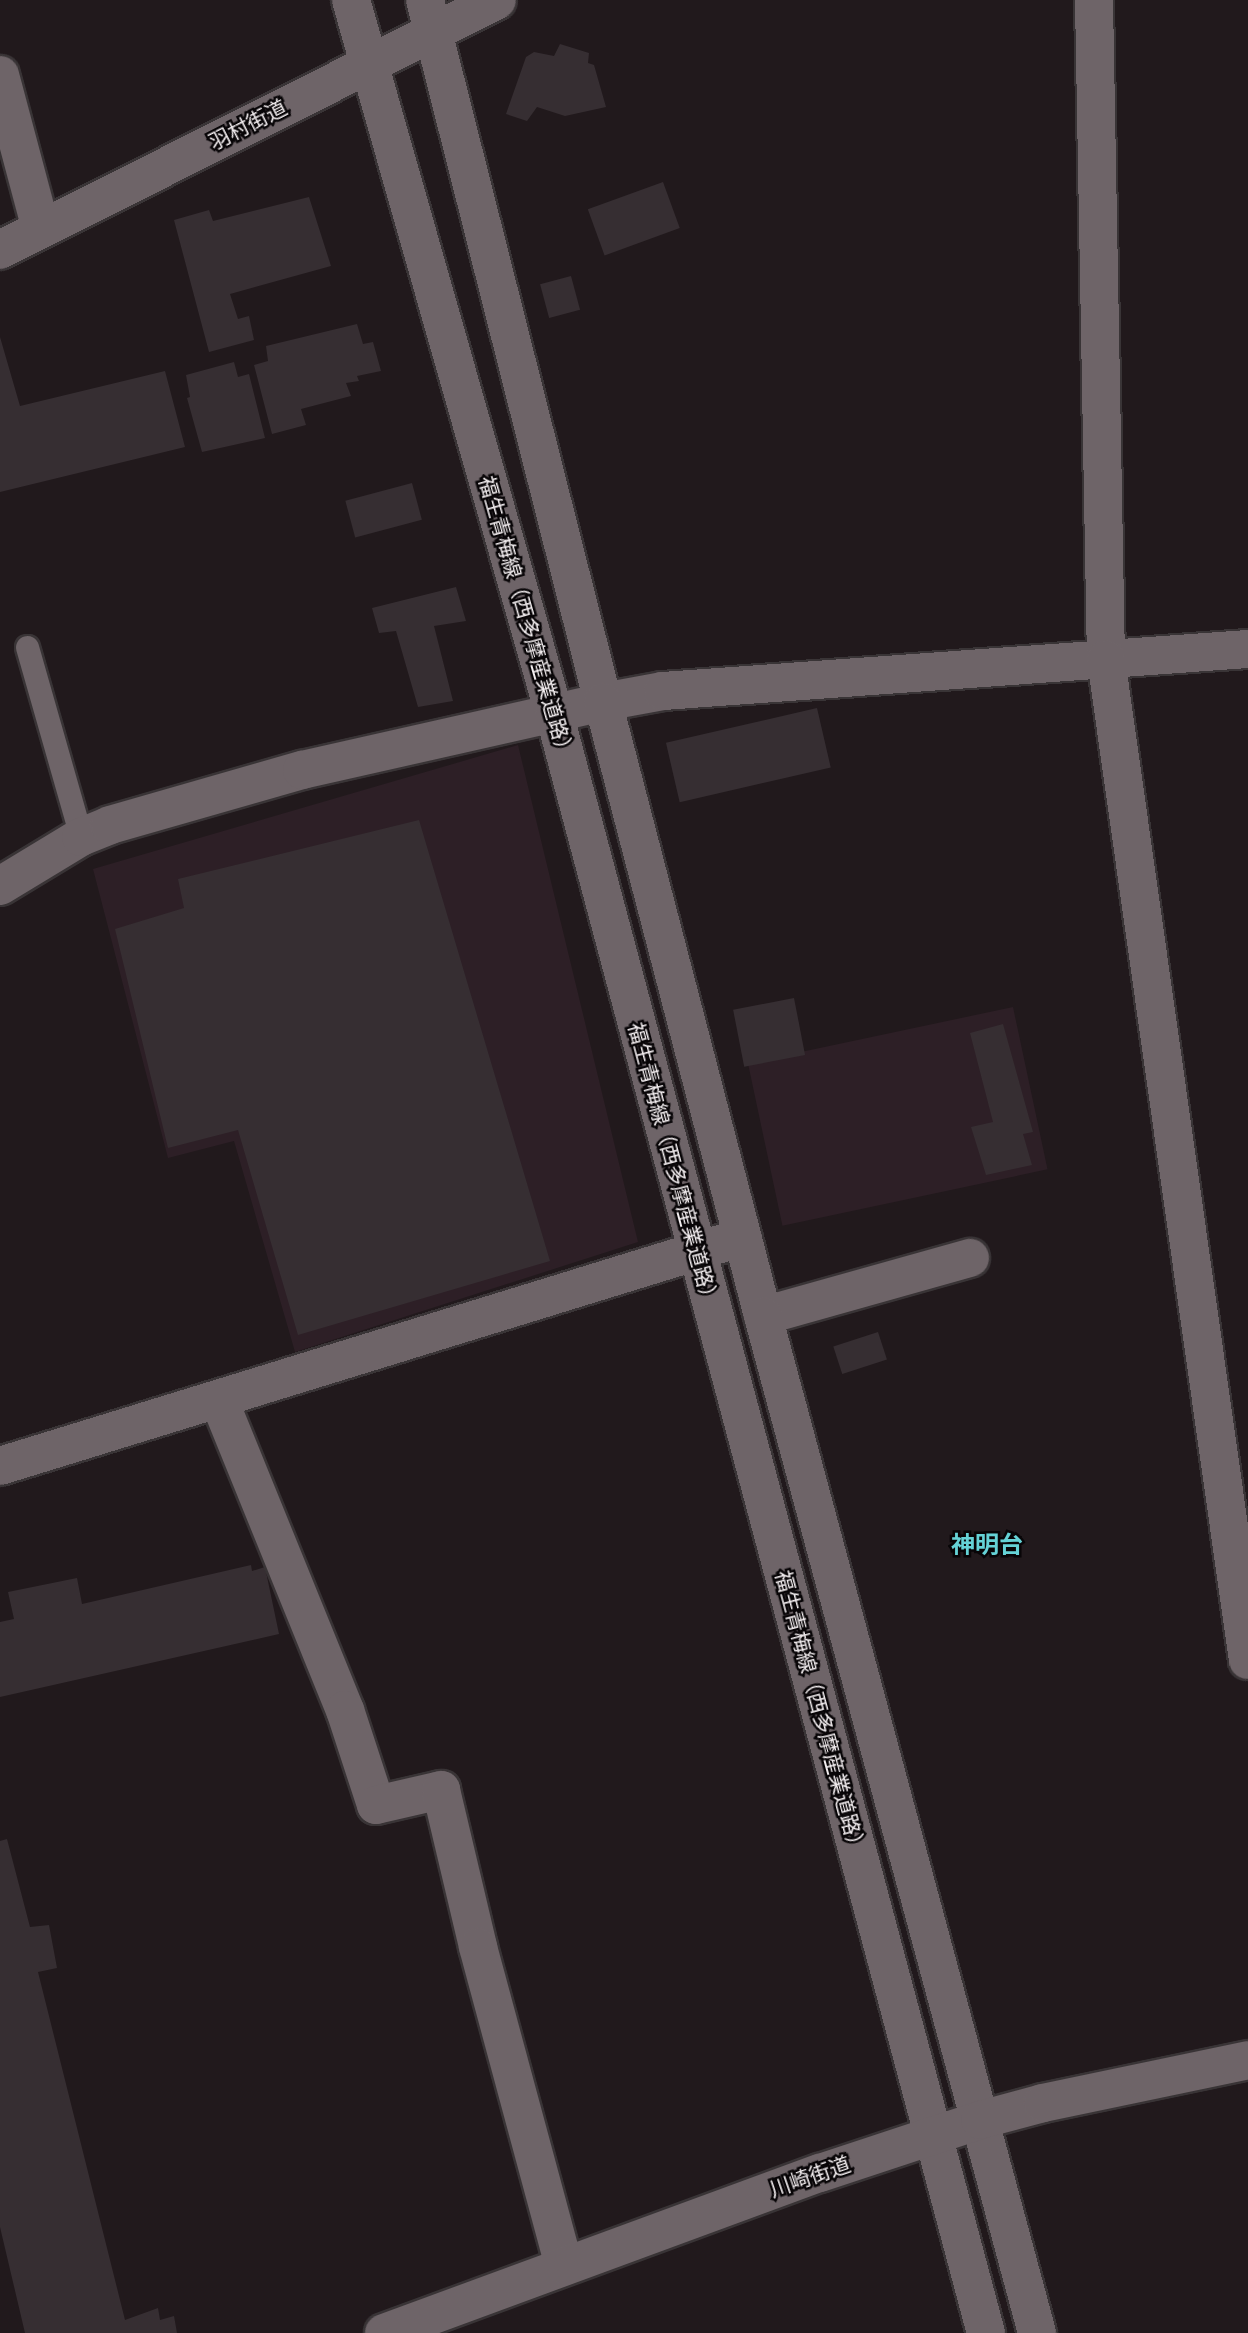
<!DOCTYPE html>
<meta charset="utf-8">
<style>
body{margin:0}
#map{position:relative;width:1248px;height:2333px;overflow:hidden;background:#21191c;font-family:Karla,"Noto Sans JP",sans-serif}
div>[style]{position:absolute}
.built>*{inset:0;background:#2d1f26;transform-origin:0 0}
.building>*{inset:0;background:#362e32;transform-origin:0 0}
.roads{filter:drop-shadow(2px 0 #393436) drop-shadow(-2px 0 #393436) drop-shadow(0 2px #393436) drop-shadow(0 -2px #393436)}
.lane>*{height:23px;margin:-11.5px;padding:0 11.5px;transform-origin:11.5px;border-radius:11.5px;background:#6e6468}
.street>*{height:38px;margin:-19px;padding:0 19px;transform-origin:19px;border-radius:19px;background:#6e6468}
.secondary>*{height:38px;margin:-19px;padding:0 19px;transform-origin:19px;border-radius:19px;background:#6e6468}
span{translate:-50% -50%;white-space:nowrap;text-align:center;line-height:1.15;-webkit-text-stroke:5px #080507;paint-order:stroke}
.street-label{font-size:21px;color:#f3eef0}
.quarter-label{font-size:24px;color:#65d2d6;font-weight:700}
</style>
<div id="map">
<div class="built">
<div style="clip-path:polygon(518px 745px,638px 1242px,295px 1352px,234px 1141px,168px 1158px,93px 869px)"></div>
<div style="left:1013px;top:1007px;width:166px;height:271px;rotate:78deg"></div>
</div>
<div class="building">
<div style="clip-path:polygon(560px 44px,589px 53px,588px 63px,594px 65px,606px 107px,565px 116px,537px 107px,527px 121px,506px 114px,526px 57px,534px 52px,554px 56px)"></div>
<div style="left:663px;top:182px;width:49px;height:80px;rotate:70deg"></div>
<div style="clip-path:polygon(309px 197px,331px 266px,230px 294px,238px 319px,249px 316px,254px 340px,209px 352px,174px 220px,209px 210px,213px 221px)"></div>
<div style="left:571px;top:276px;width:35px;height:32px;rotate:75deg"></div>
<div style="clip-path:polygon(357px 324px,363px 344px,373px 342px,381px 371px,357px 376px,359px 381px,346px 383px,351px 396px,301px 409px,306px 425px,272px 434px,254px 365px,268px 361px,266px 346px)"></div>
<div style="clip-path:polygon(0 337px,20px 406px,165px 371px,185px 447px,0 492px)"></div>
<div style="clip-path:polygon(234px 362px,238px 377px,249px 374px,265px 438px,202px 452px,187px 398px,190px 397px,186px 375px)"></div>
<div style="left:412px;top:483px;width:38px;height:69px;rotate:75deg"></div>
<div style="clip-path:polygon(456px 587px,466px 621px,434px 626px,453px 701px,418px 707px,396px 631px,379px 633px,372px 608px)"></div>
<div style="left:817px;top:708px;width:61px;height:155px;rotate:77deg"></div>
<div style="clip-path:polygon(419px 820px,550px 1261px,298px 1335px,238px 1130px,168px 1148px,115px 929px,184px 908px,178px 879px)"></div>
<div style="left:794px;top:998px;width:58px;height:62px;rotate:79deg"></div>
<div style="clip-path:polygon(1003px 1024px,1033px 1132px,1023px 1134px,1032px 1165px,986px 1175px,971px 1127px,993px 1122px,970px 1033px)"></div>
<div style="left:878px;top:1332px;width:29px;height:47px;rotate:72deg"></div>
<div style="clip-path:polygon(251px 1565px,252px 1571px,265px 1567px,279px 1634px,0 1697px,0 1622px,14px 1619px,8px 1592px,77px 1578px,82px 1604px)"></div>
<div style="clip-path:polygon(7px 1839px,30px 1927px,49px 1925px,57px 1968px,38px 1972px,125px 2320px,158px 2308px,160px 2320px,174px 2316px,177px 2333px,25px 2333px,0 2227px,0 1841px)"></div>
</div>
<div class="roads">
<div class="lane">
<div style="left:27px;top:647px;width:198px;rotate:74.1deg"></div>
</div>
<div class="street">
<div style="left:0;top:75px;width:159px;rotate:75.1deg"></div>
<div style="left:0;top:886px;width:95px;rotate:-31.2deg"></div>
<div style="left:81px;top:837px;width:31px;rotate:-22deg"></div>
<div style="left:110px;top:825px;width:200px;rotate:-16deg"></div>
<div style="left:302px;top:770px;width:309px;rotate:-12.7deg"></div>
<div style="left:603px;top:702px;width:61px;rotate:-10.4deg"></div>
<div style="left:663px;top:691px;width:587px;rotate:-4.11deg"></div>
<div style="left:763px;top:1316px;width:215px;rotate:-15.7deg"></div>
<div style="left:219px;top:1400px;width:335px;rotate:67.9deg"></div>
<div style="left:345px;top:1710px;width:100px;rotate:71.9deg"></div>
<div style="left:376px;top:1805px;width:67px;rotate:-13deg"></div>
<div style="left:441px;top:1790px;width:161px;rotate:76.7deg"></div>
<div style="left:478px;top:1947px;width:330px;rotate:74.9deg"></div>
<div style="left:0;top:1466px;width:777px;rotate:-17.13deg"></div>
</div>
<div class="secondary">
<div style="left:351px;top:0;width:741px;rotate:74.11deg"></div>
<div style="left:554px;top:713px;width:1677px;rotate:75.07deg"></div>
<div style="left:425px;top:0;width:724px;rotate:75.77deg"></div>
<div style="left:603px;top:702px;width:635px;rotate:75.39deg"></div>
<div style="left:763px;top:1316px;width:1053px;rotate:74.92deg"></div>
<div style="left:1094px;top:0;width:659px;rotate:88.96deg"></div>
<div style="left:1106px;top:659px;width:1011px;rotate:81.93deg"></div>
<div style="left:0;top:250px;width:556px;rotate:-26.7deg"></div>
<div style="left:384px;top:2333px;width:464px;rotate:-20.2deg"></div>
<div style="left:820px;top:2173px;width:169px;rotate:-18.3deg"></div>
<div style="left:980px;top:2120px;width:65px;rotate:-15.1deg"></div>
<div style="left:1043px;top:2103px;width:209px;rotate:-11.8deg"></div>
</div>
</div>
<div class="street-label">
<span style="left:248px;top:125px;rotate:-27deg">羽村街道</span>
<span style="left:526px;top:618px;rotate:74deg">福生青梅線（西多摩産業道路）</span>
<span style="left:673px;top:1165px;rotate:75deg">福生青梅線（西多摩産業道路）</span>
<span style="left:820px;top:1713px;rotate:75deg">福生青梅線（西多摩産業道路）</span>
<span style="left:810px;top:2177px;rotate:-19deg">川崎街道</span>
</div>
<div class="quarter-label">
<span style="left:987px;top:1546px">神明台</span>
</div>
</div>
